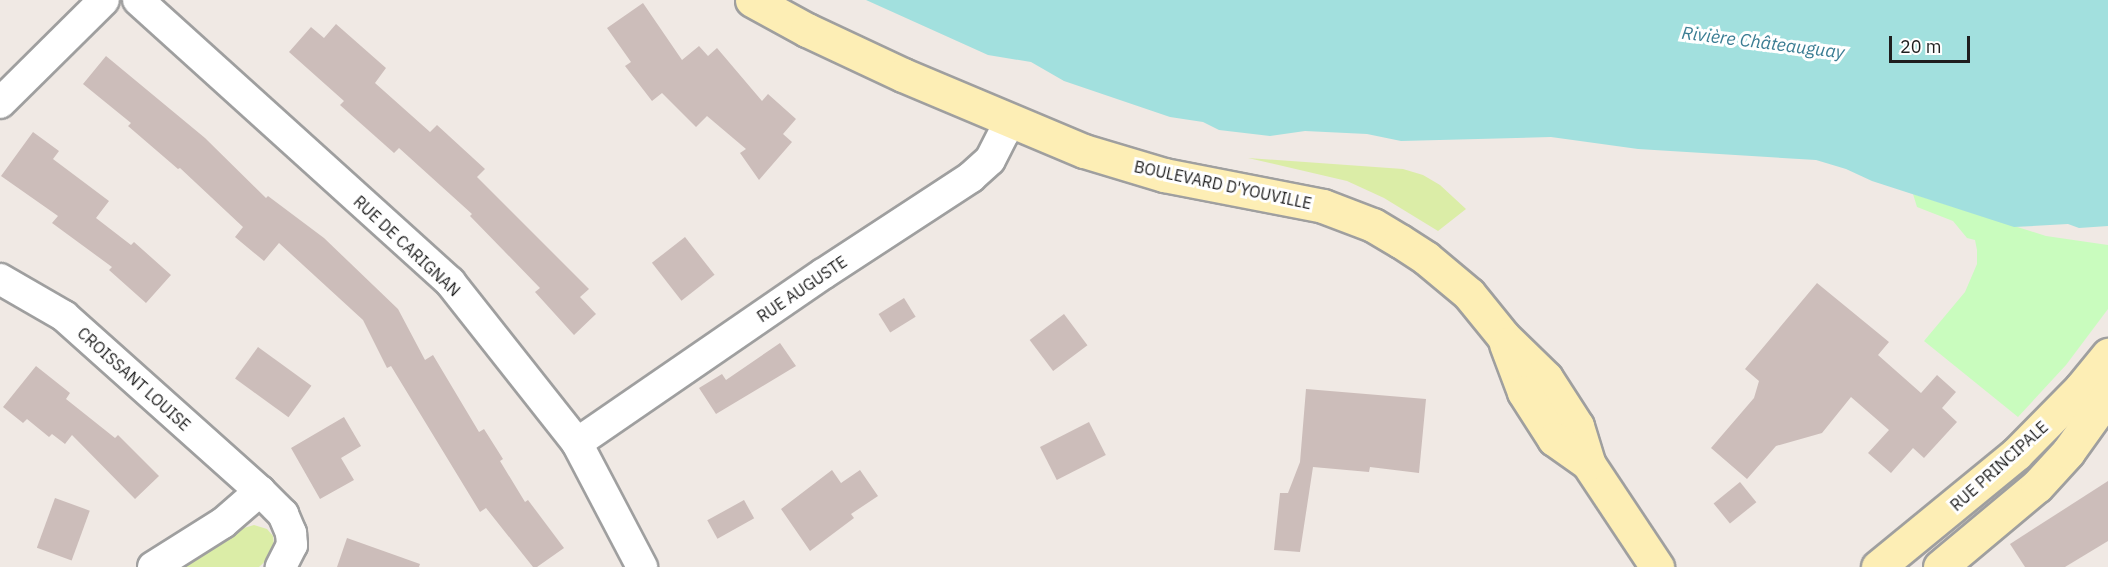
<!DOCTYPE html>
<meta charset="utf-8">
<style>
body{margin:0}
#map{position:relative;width:2108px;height:567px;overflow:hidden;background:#f0e9e4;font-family:"IBM Plex Sans",sans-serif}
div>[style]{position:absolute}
.grass>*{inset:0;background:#dbeda7}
.park>*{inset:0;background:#c9fcbe}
.water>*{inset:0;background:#a2e0de}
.building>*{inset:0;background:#ccbdba;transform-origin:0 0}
.roads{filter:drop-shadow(2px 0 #9f9f9f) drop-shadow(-2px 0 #9f9f9f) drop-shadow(0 2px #9f9f9f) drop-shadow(0 -2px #9f9f9f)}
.street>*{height:30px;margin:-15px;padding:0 15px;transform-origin:15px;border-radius:15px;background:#fff}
.secondary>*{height:33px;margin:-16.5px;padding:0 16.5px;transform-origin:16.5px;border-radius:16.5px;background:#fdeeb5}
span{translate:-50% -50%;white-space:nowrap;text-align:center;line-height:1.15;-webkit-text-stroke:6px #fff;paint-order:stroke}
.street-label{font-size:16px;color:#1e1e1e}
.water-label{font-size:18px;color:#3b7d93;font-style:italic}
.scale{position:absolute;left:1889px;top:36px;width:81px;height:27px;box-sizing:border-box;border:3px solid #1e1e1e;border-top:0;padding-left:8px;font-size:18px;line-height:21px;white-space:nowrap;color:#1e1e1e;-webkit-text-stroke:4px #fff;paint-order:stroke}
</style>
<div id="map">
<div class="grass">
<div style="clip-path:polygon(1248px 158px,1403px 169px,1423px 175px,1440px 185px,1466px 209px,1438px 231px,1384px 198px,1347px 181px)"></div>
<div style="clip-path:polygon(254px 525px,267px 529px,273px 536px,274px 545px,272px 555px,259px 567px,183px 567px,244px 528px)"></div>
</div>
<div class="park">
<div style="clip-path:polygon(1913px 194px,2046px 236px,2108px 245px,2108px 309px,2066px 365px,2018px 417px,1924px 341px,1965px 292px,1977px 264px,1977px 250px,1975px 240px,1967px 238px,1953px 221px,1917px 207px)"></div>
</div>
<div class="water">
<div style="clip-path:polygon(866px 0,2108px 0,2108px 226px,2079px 228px,2068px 224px,2014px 227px,1872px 181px,1846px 169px,1816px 160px,1638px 149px,1551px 137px,1401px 141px,1367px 134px,1305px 131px,1270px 136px,1219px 130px,1203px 122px,1170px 117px,1064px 81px,1031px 62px,988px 55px)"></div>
</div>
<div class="building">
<div style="clip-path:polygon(643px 3px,682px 60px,699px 46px,708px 56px,717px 48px,762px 101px,768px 94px,796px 119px,783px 134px,792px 142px,759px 180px,740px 153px,746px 149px,707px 116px,696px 127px,662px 93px,652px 101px,625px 66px,631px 62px,607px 28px)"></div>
<div style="clip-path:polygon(336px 24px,386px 68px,375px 83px,430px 132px,437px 125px,485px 169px,477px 177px,589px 289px,580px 297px,596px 314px,574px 335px,535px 292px,540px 288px,470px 216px,472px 214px,399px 148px,394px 153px,340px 105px,344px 101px,289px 52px,311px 27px,324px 38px)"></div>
<div style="clip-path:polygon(106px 56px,205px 138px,266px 198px,268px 196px,324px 238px,398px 309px,425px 360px,433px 355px,479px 432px,484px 429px,503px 459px,500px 461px,525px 502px,528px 500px,564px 548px,537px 567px,533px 567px,486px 508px,480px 512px,391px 366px,387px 368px,363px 320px,279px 243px,264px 261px,235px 237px,243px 227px,180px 168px,178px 169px,128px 126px,131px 123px,83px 84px)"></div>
<div style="clip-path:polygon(33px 132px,59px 151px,53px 159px,109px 201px,96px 218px,131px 245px,134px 242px,171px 275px,146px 303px,109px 270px,112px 267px,52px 223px,58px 216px,1px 176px)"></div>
<div style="left:685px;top:237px;width:48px;height:42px;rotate:52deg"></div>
<div style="clip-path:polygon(1817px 283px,1889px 342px,1878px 355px,1921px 393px,1937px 375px,1956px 392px,1942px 408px,1957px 422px,1924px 458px,1913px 448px,1891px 473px,1868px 453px,1889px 430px,1851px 397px,1822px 433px,1776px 446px,1747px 479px,1711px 448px,1754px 398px,1759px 381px,1745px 369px)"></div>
<div style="left:904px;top:298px;width:22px;height:30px;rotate:58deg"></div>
<div style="left:1064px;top:314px;width:39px;height:43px;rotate:53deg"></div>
<div style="clip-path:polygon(780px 343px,796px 366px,716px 414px,699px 388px,722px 374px,726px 380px)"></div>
<div style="left:258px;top:347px;width:66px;height:39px;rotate:36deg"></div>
<div style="clip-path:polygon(36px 366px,70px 393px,66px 399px,115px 438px,118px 435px,159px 476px,135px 499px,72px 435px,65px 444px,52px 434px,49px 437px,27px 419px,23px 423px,3px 407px)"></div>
<div style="clip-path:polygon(1306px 389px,1426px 399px,1419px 473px,1370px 467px,1369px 472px,1313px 467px,1300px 552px,1274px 550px,1280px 493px,1288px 493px,1300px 462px)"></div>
<div style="clip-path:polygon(344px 417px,361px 446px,341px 458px,354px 480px,320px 499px,291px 448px)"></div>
<div style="left:1089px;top:422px;width:37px;height:55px;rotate:63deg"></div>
<div style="clip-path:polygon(832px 470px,841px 483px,860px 470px,878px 496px,851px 514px,854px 518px,810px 551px,781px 509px)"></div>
<div style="clip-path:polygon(2108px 481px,2108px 541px,2065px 567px,2025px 567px,2010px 544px)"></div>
<div style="left:1740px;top:482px;width:26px;height:34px;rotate:51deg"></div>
<div style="left:55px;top:498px;width:37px;height:53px;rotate:20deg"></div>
<div style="left:744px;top:500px;width:21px;height:42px;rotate:61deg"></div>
<div style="clip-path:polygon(347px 538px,420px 564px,419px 567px,337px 567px)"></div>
</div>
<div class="roads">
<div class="street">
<div style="left:138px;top:0;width:421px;rotate:42.1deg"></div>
<div style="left:450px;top:282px;width:205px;rotate:51.7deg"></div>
<div style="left:577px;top:443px;width:140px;rotate:62.3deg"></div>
<div style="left:0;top:103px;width:146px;rotate:-44.7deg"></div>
<div style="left:0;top:279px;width:74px;rotate:30deg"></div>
<div style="left:64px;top:316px;width:263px;rotate:41.8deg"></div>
<div style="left:577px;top:443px;width:298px;rotate:-34.5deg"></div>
<div style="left:823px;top:274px;width:177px;rotate:-33.2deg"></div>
<div style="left:971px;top:177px;width:25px;rotate:-42deg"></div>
<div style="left:990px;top:160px;width:30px;rotate:-63deg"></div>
<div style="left:1004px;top:133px;width:13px;rotate:-81deg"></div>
<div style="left:153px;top:567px;width:83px;rotate:-32.2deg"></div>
<div style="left:223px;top:523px;width:49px;rotate:-40.9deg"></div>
<div style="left:260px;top:491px;width:33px;rotate:45deg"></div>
<div style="left:283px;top:514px;width:21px;rotate:67deg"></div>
<div style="left:291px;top:533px;width:12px;rotate:85deg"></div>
<div style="left:292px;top:545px;width:25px;rotate:117deg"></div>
</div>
<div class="secondary">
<div style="left:752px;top:0;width:63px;rotate:28.6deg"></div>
<div style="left:807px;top:30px;width:106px;rotate:25.1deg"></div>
<div style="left:903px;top:75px;width:196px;rotate:22.8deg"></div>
<div style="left:1084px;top:151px;width:84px;rotate:16.7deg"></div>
<div style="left:1164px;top:175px;width:162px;rotate:11deg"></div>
<div style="left:1323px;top:206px;width:53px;rotate:20.8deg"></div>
<div style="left:1373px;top:225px;width:31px;rotate:31deg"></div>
<div style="left:1400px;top:241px;width:31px;rotate:33deg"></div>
<div style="left:1426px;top:258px;width:56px;rotate:39.9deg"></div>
<div style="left:1469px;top:294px;width:54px;rotate:51deg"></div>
<div style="left:1503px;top:336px;width:60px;rotate:44.3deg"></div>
<div style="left:1546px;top:378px;width:57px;rotate:57.1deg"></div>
<div style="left:1577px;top:426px;width:39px;rotate:73deg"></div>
<div style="left:1588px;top:463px;width:125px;rotate:56.4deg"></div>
<div style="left:1506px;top:344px;width:51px;rotate:69.4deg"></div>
<div style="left:1524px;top:392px;width:56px;rotate:57.4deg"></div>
<div style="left:1554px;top:439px;width:42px;rotate:35.2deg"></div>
<div style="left:1878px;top:567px;width:178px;rotate:-39.3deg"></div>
<div style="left:2016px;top:454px;width:93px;rotate:-45.4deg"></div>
<div style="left:2081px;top:388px;width:43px;rotate:-50.7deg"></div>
<div style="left:1940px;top:567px;width:126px;rotate:-39.9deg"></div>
<div style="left:2037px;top:486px;width:46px;rotate:-47.6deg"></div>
<div style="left:2068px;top:452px;width:69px;rotate:-54.5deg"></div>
</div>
</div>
<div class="street-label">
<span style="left:1223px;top:185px;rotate:12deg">BOULEVARD D'YOUVILLE</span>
<span style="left:407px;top:246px;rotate:43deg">RUE DE CARIGNAN</span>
<span style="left:802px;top:289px;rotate:-34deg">RUE AUGUSTE</span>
<span style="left:134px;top:379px;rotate:42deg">CROISSANT LOUISE</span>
<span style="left:1999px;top:466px;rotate:-42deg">RUE PRINCIPALE</span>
</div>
<div class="water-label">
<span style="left:1763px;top:43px;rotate:7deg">Rivière Châteauguay</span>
</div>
<div class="scale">20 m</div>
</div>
